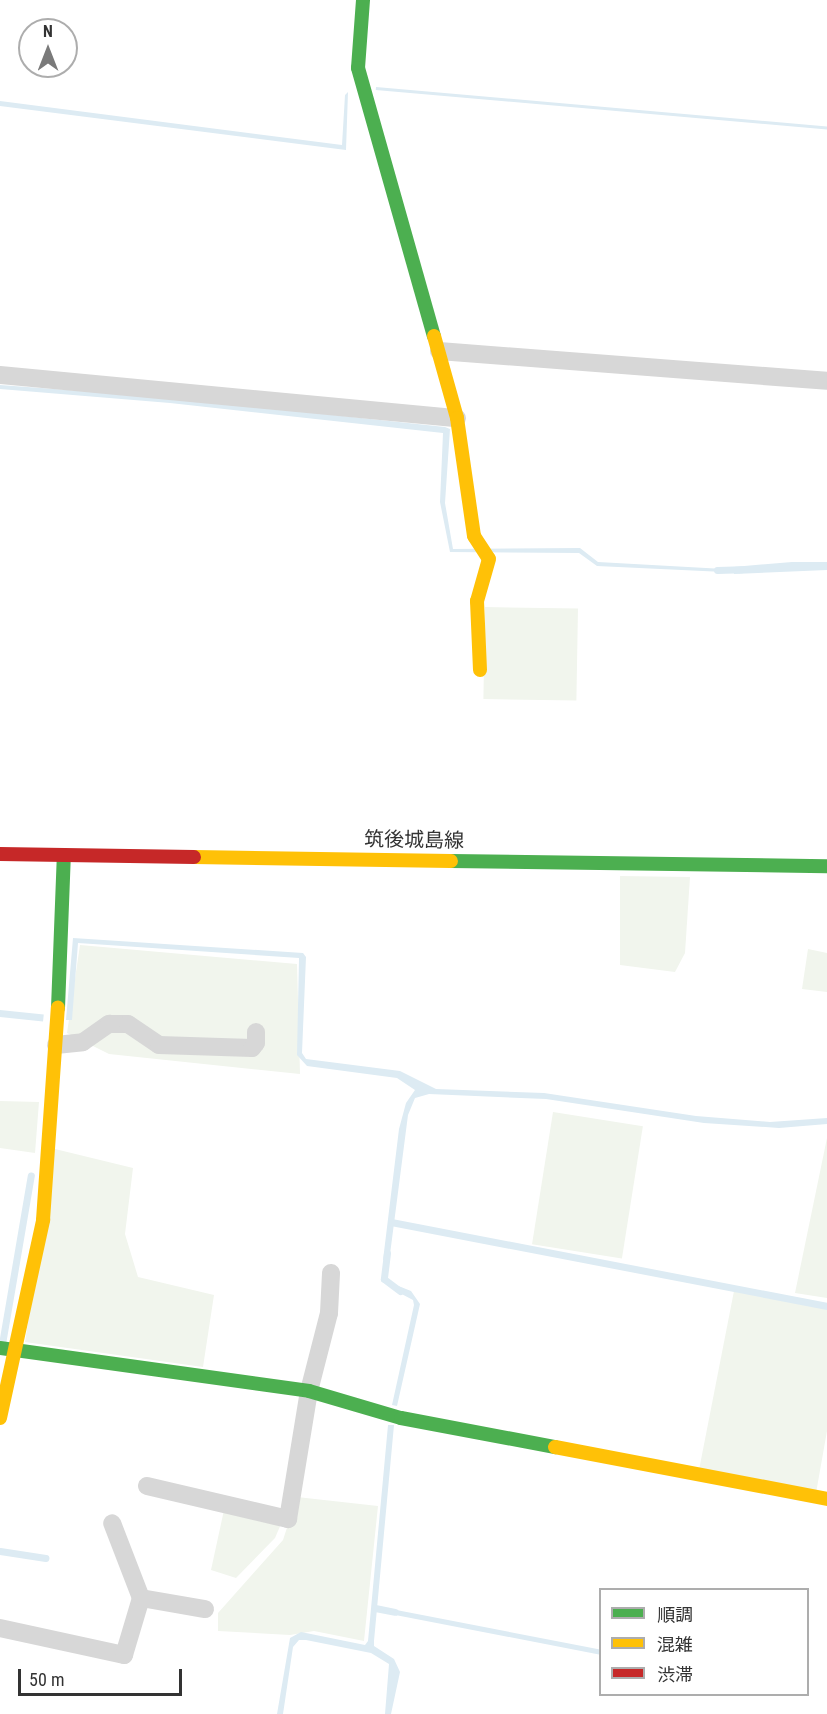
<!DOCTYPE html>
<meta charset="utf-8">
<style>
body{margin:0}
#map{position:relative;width:827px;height:1714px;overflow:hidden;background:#fff;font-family:"Roboto Condensed","Noto Sans JP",sans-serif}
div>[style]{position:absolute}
.green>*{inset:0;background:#f1f5ed;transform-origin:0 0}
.water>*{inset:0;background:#ddebf3;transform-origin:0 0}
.stream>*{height:7px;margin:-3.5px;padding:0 3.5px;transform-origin:3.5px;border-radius:3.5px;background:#ddebf3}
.street>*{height:18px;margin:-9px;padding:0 9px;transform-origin:9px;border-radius:9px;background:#d7d7d7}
.fast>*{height:14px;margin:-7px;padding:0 7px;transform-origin:7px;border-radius:7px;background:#4caf50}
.slow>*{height:14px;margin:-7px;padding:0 7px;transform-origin:7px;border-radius:7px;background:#ffc107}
.jam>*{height:14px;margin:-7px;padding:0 7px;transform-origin:7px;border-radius:7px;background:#c62828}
span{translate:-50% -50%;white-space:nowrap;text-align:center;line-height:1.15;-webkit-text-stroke:6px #fff;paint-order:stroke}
.street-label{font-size:20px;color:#333}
.legend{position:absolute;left:599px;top:1588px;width:210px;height:108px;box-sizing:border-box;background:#fff;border:2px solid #adadad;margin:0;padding:8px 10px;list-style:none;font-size:18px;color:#333}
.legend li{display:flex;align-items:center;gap:12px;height:30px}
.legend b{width:30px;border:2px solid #adadad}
.north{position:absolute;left:18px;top:18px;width:60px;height:60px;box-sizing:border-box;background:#fff;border:2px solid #adadad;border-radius:50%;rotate:0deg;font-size:16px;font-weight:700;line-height:24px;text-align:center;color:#333}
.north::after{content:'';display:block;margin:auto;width:21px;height:27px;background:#7a7a7a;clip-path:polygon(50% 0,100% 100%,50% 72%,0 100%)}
.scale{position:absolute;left:18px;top:1669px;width:164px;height:27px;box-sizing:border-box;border:3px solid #333;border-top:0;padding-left:8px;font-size:18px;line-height:21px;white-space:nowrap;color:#333;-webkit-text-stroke:4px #fff;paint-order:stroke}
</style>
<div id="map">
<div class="green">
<div style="left:485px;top:607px;width:93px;height:92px;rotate:1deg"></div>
<div style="clip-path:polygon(620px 876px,690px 877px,685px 953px,675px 972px,620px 965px)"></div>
<div style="clip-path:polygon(80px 945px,297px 964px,300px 1074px,109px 1054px,67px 1033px)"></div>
<div style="clip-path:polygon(808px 949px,827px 953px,827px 992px,802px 989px)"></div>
<div style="clip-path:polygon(0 1101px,39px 1102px,35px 1153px,0 1148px)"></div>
<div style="left:553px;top:1112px;width:91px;height:134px;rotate:9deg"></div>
<div style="clip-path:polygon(827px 1138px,827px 1298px,795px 1293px)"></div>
<div style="clip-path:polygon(55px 1149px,133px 1168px,125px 1234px,138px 1277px,214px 1295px,203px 1367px,25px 1342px)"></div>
<div style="clip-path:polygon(734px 1291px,827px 1309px,827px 1431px,816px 1493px,699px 1470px)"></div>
<div style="clip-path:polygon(297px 1497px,378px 1506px,364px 1641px,314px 1631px,290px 1635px,218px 1631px,218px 1613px,283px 1540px)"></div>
<div style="clip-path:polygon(224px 1510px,281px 1524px,275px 1538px,236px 1578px,211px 1570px)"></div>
</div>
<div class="water">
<div style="left:376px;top:87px;width:453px;height:3px;rotate:5deg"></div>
<div style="clip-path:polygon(348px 92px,346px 150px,0 106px,0 101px,342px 145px,345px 95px)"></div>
<div style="clip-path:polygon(0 385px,176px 398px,445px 427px,450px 429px,445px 503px,453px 549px,580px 548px,598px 562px,724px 569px,724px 572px,597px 566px,579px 553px,450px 552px,440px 502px,443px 433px,170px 403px,0 389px)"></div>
<div style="clip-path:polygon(792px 562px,827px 562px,827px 570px,734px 574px,733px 567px)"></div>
<div style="clip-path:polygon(73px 938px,303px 953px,306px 957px,302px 1053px,306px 1059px,400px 1071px,436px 1089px,544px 1093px,696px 1116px,770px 1122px,827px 1118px,827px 1124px,779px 1128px,704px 1123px,546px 1099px,429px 1094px,415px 1098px,408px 1115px,389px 1262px,383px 1260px,399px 1129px,406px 1103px,415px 1090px,397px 1078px,307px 1066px,297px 1055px,299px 958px,78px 943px,72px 1020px,66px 1020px)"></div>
<div style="left:0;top:1010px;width:44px;height:7px;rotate:6deg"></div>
<div style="clip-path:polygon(396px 1285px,411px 1291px,420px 1304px,397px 1406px,392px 1405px,414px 1305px,413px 1300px,394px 1290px)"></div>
<div style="clip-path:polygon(388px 1425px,394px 1425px,374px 1641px,374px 1646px,394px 1659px,400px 1672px,391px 1714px,385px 1714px,389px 1664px,371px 1653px,306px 1640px,299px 1640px,293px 1647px,283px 1714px,277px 1714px,290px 1638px,301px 1632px,365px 1645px,368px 1641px)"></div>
<div style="left:386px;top:1608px;width:218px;height:5px;rotate:11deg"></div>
</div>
<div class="stream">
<div style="left:717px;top:570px;width:25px;rotate:-2deg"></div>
<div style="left:391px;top:1222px;width:444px;rotate:10.9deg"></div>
<div style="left:387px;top:1253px;width:26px;rotate:97deg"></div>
<div style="left:384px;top:1279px;width:20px;rotate:37deg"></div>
<div style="left:2px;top:1344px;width:171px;rotate:-80.3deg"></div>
<div style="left:0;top:1551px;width:46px;rotate:8.8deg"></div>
<div style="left:375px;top:1608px;width:20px;rotate:11deg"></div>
</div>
<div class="street">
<div style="left:439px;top:351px;width:389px;rotate:4.4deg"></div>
<div style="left:0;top:375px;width:459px;rotate:5.4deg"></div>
<div style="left:56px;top:1045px;width:27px;rotate:-6deg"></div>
<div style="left:83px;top:1042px;width:32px;rotate:-35deg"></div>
<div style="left:109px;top:1024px;width:19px"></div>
<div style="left:128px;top:1024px;width:37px;rotate:34deg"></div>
<div style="left:159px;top:1045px;width:93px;rotate:1.8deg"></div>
<div style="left:252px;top:1048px;width:6px;rotate:-51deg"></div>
<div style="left:256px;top:1043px;width:11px;rotate:-90deg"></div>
<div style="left:147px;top:1486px;width:145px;rotate:13.2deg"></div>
<div style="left:288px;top:1519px;width:130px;rotate:-80.7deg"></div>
<div style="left:309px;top:1391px;width:81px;rotate:-75.6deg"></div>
<div style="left:329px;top:1313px;width:40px;rotate:-87.1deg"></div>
<div style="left:141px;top:1598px;width:65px;rotate:9.8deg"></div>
<div style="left:0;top:1628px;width:127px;rotate:12.3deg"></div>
<div style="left:124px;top:1655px;width:59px;rotate:-73.4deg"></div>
<div style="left:141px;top:1598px;width:80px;rotate:-111.1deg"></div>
</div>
<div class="fast">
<div style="left:363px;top:0;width:68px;rotate:94.2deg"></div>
<div style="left:358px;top:68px;width:279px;rotate:74.2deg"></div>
<div style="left:451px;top:861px;width:376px;rotate:0.8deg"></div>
<div style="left:58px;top:1008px;width:153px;rotate:-87.8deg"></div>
<div style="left:0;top:1348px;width:312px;rotate:7.9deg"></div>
<div style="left:309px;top:1391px;width:96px;rotate:16.4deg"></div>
<div style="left:401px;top:1418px;width:157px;rotate:10.7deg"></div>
</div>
<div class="slow">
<div style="left:434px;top:336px;width:85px;rotate:74.3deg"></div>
<div style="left:457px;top:418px;width:119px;rotate:81.8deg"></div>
<div style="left:474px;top:536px;width:27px;rotate:57deg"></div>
<div style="left:489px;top:559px;width:44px;rotate:105.9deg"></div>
<div style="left:477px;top:601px;width:69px;rotate:87.5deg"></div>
<div style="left:194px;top:857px;width:257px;rotate:0.9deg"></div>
<div style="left:0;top:1418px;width:203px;rotate:-77.7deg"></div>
<div style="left:43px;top:1220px;width:213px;rotate:-86deg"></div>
<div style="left:555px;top:1447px;width:277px;rotate:10.8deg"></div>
</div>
<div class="jam">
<div style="left:0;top:854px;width:194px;rotate:0.9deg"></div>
</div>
<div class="street-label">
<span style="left:414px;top:840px;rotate:1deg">筑後城島線</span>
</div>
<ul class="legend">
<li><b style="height:8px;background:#4caf50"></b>順調</li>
<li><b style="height:8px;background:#ffc107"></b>混雑</li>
<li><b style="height:8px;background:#c62828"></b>渋滞</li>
</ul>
<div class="north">N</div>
<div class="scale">50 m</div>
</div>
